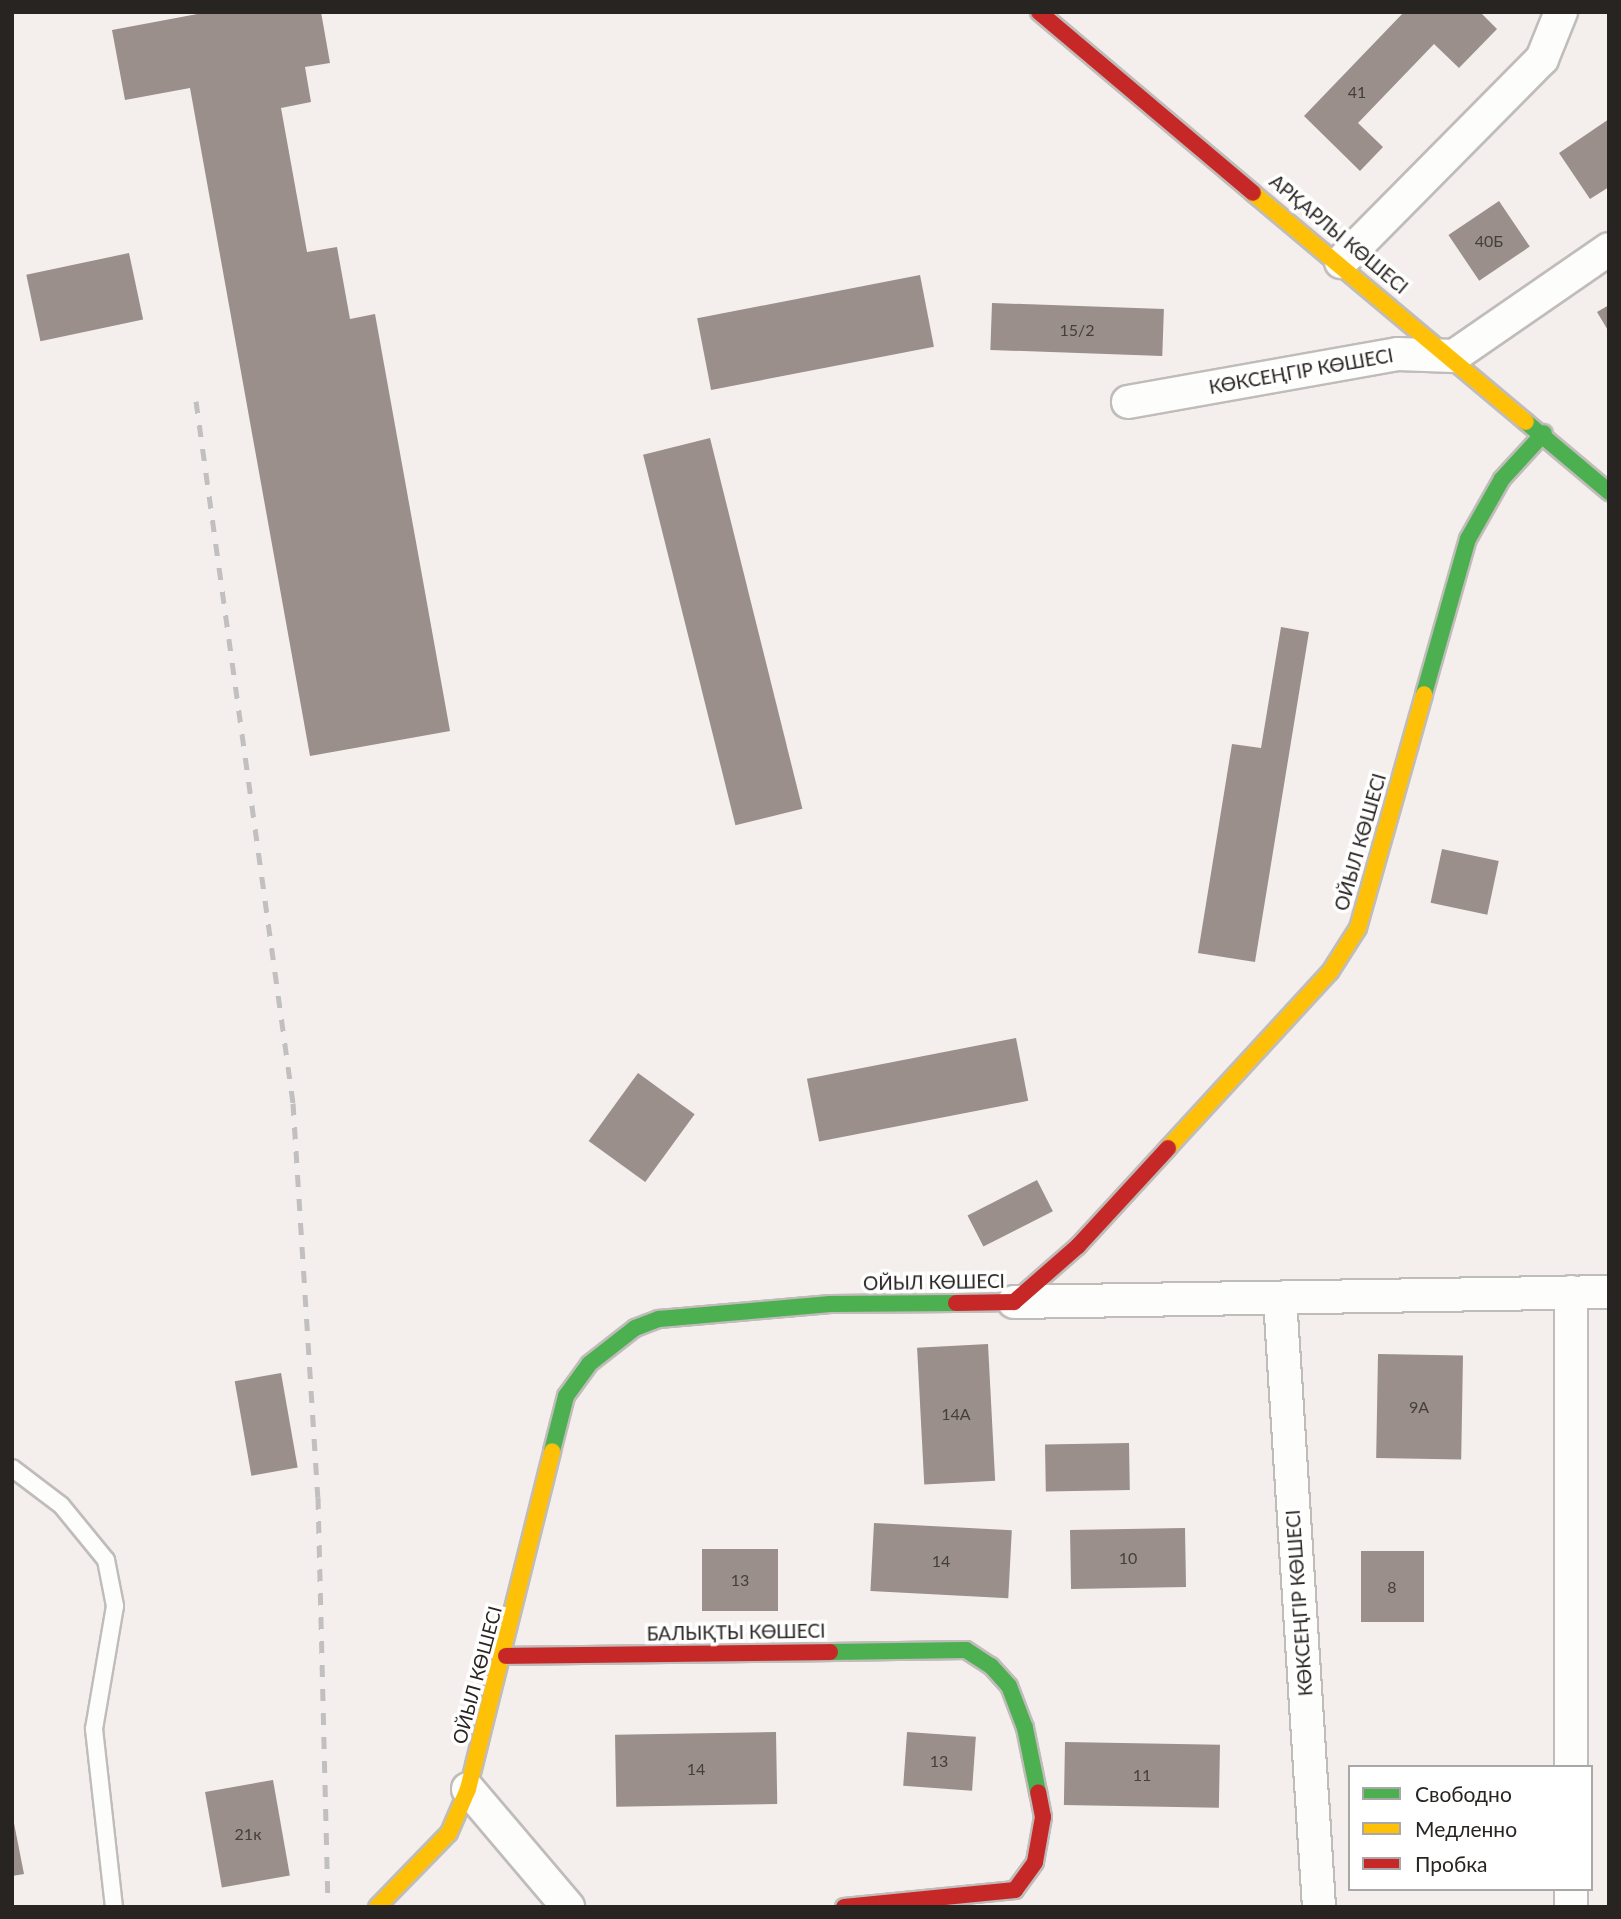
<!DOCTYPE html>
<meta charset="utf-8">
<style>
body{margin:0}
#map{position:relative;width:1621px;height:1919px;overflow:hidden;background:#f4efec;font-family:Lato,sans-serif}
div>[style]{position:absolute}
.building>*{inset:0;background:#9a8f8a;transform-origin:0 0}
.roads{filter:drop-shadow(2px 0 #c0bcba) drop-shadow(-2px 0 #c0bcba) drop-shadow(0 2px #c0bcba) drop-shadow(0 -2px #c0bcba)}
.lane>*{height:16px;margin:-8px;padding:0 8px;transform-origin:8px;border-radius:8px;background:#fdfdfc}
.street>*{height:32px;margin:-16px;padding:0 16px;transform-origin:16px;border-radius:16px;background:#fdfdfc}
.fast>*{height:16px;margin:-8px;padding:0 8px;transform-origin:8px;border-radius:8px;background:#4caf50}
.slow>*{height:16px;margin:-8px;padding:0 8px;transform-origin:8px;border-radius:8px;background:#ffc107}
.jam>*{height:16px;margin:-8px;padding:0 8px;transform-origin:8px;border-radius:8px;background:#c62828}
.rail>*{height:5px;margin-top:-2.5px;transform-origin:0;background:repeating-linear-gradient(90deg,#c1bfbf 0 12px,transparent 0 24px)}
span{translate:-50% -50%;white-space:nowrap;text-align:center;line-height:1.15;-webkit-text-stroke:7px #fff;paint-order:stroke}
.number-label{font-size:16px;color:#443f3c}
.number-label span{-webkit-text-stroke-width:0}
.street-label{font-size:19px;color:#282422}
.frame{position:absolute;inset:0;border:14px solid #282422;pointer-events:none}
.legend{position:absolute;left:1348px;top:1765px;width:245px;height:126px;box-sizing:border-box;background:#fff;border:2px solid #a9a7a7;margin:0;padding:9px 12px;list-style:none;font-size:21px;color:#282422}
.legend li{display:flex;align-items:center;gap:14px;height:35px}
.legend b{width:35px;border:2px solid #a9a7a7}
</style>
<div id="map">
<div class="building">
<div style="clip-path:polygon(208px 12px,321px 12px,330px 63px,305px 67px,311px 102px,281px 108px,307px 252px,337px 247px,350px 319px,375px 314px,450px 731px,310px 756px,190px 88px,125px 100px,112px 30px)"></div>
<div style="clip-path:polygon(1404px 12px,1480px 12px,1497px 29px,1459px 68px,1434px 44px,1358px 123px,1383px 147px,1360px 171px,1304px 116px)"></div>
<div style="clip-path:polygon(1609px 119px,1609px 187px,1590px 199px,1559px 153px)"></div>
<div style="left:1499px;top:201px;width:55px;height:61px;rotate:56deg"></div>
<div style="left:129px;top:253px;width:68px;height:105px;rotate:78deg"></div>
<div style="left:920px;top:275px;width:73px;height:227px;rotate:79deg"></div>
<div style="left:992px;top:303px;width:172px;height:47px;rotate:2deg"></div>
<div style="clip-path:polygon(1609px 305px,1609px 332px,1597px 312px)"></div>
<div style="left:710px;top:438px;width:382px;height:69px;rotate:76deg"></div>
<div style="clip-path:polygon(1281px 627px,1309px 632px,1255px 962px,1198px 953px,1232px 744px,1261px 748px)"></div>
<div style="left:1442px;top:849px;width:58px;height:55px;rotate:12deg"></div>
<div style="left:1016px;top:1038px;width:64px;height:213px;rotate:79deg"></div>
<div style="left:638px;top:1073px;width:70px;height:84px;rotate:36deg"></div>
<div style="left:1037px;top:1180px;width:35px;height:78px;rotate:63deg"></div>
<div style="left:988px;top:1344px;width:137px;height:71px;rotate:87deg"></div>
<div style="left:1378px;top:1354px;width:85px;height:104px;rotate:1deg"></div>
<div style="left:281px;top:1373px;width:96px;height:47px;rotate:80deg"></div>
<div style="left:1129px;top:1443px;width:47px;height:84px;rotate:89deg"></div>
<div style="left:874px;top:1523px;width:138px;height:68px;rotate:3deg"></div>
<div style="left:1185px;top:1528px;width:59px;height:115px;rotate:89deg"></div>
<div style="left:702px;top:1549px;width:76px;height:62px"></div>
<div style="left:1361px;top:1551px;width:63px;height:71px"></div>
<div style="left:776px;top:1732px;width:72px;height:161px;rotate:89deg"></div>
<div style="left:907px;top:1732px;width:69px;height:54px;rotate:4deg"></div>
<div style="left:1065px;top:1742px;width:155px;height:63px;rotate:1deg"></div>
<div style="left:273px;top:1780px;width:97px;height:69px;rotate:80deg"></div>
<div style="clip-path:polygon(12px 1813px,24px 1874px,12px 1876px)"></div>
</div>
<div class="roads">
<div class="lane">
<div style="left:12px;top:1468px;width:61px;rotate:37.1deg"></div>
<div style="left:61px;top:1505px;width:71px;rotate:50.7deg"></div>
<div style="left:106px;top:1560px;width:47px;rotate:78.9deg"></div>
<div style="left:115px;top:1606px;width:125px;rotate:99.7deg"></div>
<div style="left:94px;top:1729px;width:179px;rotate:83.6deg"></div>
</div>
<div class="street">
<div style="left:1341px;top:262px;width:286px;rotate:-45.3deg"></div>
<div style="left:1542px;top:59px;width:51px;rotate:-68deg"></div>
<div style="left:1128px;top:402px;width:274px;rotate:-10.1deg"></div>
<div style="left:1398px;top:354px;width:56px;rotate:2deg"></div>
<div style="left:1454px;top:356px;width:188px;rotate:-34.6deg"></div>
<div style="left:1280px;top:1299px;width:609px;rotate:86.33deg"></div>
<div style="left:1014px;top:1302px;width:595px;rotate:-0.96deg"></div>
<div style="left:1571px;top:1767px;width:475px;rotate:-90deg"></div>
<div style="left:468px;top:1789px;width:155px;rotate:49.7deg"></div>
<div style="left:1571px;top:1907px;width:18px;rotate:-90deg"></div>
</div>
<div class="fast">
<div style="left:1526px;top:422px;width:109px;rotate:40.1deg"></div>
<div style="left:1424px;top:694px;width:161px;rotate:-74.2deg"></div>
<div style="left:1468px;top:539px;width:69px;rotate:-60.5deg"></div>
<div style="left:1502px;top:479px;width:62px;rotate:-47.6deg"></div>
<div style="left:552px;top:1451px;width:57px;rotate:-75.7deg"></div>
<div style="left:566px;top:1396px;width:39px;rotate:-54deg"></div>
<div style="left:589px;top:1364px;width:58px;rotate:-38deg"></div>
<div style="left:635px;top:1328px;width:26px;rotate:-21deg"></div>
<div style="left:659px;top:1319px;width:172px;rotate:-5deg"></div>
<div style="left:830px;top:1304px;width:126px;rotate:-0.5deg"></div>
<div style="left:830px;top:1652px;width:136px;rotate:-0.8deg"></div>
<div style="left:966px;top:1650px;width:30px;rotate:33deg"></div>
<div style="left:991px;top:1666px;width:27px;rotate:48deg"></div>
<div style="left:1009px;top:1686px;width:45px;rotate:69.1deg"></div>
<div style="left:1025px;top:1728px;width:65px;rotate:78.5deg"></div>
</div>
<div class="slow">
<div style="left:1253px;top:193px;width:356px;rotate:40deg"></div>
<div style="left:1168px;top:1148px;width:239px;rotate:-47.4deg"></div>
<div style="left:1330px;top:972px;width:52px;rotate:-57.5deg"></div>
<div style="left:1358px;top:928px;width:243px;rotate:-74.2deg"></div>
<div style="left:377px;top:1907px;width:103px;rotate:-45.8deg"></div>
<div style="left:449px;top:1833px;width:48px;rotate:-66.6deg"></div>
<div style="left:468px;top:1789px;width:348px;rotate:-76deg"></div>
</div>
<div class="jam">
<div style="left:1039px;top:12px;width:280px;rotate:40.2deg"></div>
<div style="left:956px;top:1303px;width:58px;rotate:-1deg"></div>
<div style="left:1014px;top:1302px;width:85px;rotate:-41.2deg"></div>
<div style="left:1078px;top:1246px;width:133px;rotate:-47.4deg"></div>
<div style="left:506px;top:1656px;width:324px;rotate:-0.7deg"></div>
<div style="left:844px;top:1907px;width:172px;rotate:-5.7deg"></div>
<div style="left:1015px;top:1890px;width:34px;rotate:-54deg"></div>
<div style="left:1035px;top:1862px;width:46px;rotate:-79.9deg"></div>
<div style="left:1043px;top:1817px;width:25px;rotate:-101deg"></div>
</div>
</div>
<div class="rail">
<div style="left:196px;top:401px;width:709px;rotate:82.13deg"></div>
<div style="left:293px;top:1103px;width:395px;rotate:86.4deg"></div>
<div style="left:318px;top:1497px;width:410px;rotate:88.6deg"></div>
</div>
<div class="number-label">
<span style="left:1357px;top:92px">41</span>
<span style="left:1489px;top:241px">40Б</span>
<span style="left:1077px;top:330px">15/2</span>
<span style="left:1419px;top:1407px">9А</span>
<span style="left:956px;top:1414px">14А</span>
<span style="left:1128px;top:1558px">10</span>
<span style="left:941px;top:1561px">14</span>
<span style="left:740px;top:1580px">13</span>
<span style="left:1392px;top:1587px">8</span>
<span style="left:939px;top:1761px">13</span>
<span style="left:696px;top:1769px">14</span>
<span style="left:1142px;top:1775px">11</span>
<span style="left:248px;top:1834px">21к</span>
</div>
<div class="street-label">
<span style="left:1339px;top:234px;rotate:40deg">АРҚАРЛЫ КӨШЕСІ</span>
<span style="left:1301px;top:371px;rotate:-10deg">КӨКСЕҢГІР КӨШЕСІ</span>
<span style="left:1360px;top:842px;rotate:-74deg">ОЙЫЛ КӨШЕСІ</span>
<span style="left:934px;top:1282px;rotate:-1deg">ОЙЫЛ КӨШЕСІ</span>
<span style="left:1299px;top:1603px;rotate:-94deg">КӨКСЕҢГІР КӨШЕСІ</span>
<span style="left:736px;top:1632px;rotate:-1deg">БАЛЫҚТЫ КӨШЕСІ</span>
<span style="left:477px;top:1675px;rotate:-75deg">ОЙЫЛ КӨШЕСІ</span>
</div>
<div class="frame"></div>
<ul class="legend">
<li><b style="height:9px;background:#4caf50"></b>Свободно</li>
<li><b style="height:9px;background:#ffc107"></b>Медленно</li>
<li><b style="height:9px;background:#c62828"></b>Пробка</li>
</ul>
</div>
